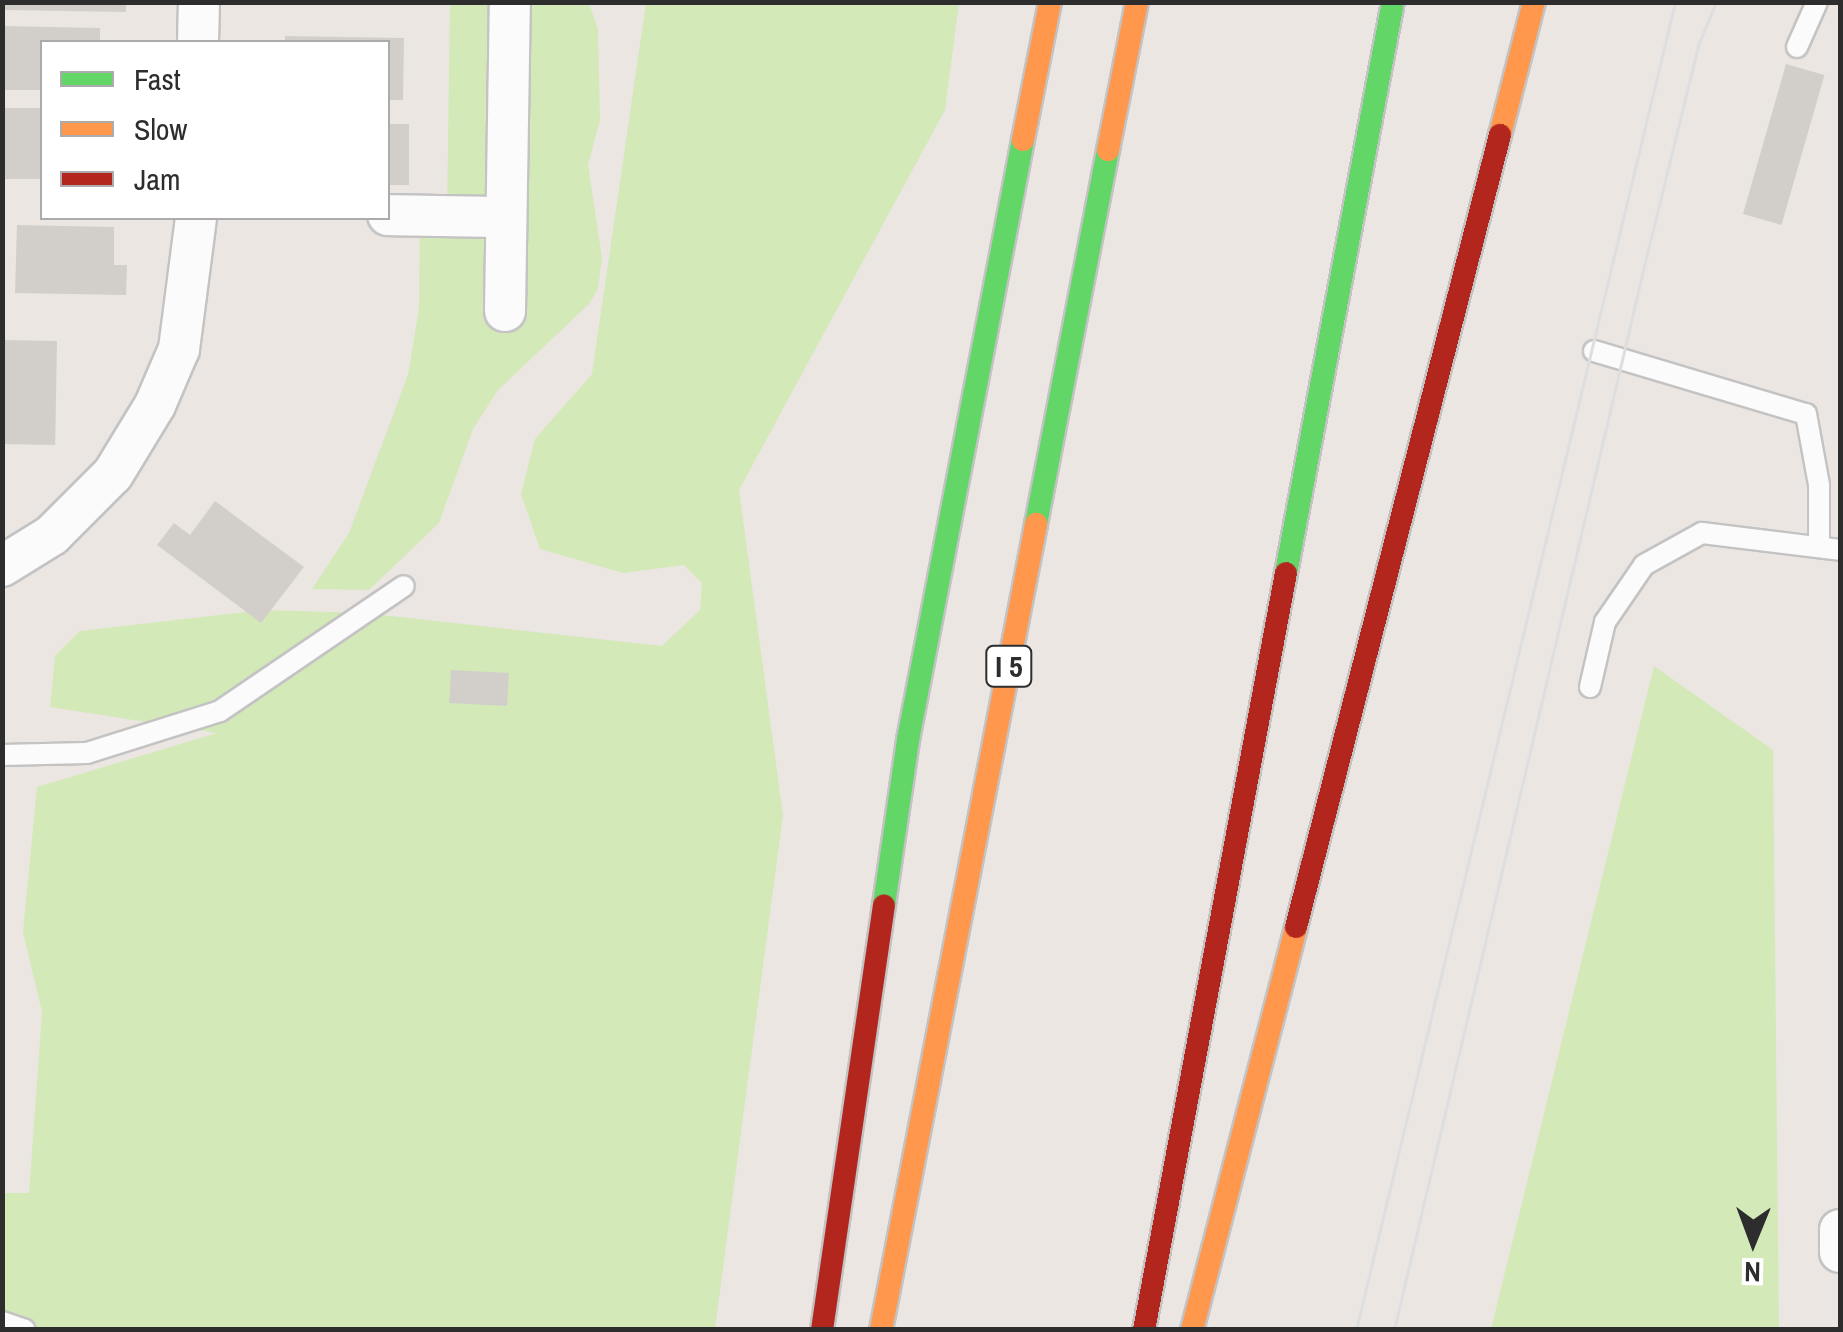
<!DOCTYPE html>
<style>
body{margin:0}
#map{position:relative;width:1843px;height:1332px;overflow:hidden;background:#ebe6e2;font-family:"Archivo Narrow",sans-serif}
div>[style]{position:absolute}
.green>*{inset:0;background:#d3e9b8}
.building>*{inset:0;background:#d2cfcb;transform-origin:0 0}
.roads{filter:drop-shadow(2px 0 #c4c3c4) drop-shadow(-2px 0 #c4c3c4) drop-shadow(0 2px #c4c3c4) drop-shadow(0 -2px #c4c3c4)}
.lane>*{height:20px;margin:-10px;padding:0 10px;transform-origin:10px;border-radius:10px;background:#fcfbfb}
.street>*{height:40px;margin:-20px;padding:0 20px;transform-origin:20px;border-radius:20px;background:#fcfbfb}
.fast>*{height:22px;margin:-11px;padding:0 11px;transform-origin:11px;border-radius:11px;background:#63d668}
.slow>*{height:22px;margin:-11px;padding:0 11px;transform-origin:11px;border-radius:11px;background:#ff974d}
.jam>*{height:22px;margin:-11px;padding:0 11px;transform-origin:11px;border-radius:11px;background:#b3261e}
.tram>*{height:2.5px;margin:-1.25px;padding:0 1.25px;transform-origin:1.25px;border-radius:1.25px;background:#dedee0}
span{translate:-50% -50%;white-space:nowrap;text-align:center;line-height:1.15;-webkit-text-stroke:9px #fff;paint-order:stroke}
.shield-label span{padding:2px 8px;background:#fff;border:2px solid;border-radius:8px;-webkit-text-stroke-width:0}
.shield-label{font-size:30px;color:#2d2d2d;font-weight:700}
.frame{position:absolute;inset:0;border:5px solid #2d2d2d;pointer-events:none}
.legend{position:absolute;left:40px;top:40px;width:350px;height:180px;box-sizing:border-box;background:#fff;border:2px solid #ababab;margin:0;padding:12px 18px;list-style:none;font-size:30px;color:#2d2d2d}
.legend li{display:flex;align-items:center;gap:20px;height:50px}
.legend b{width:50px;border:2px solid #ababab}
.north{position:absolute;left:1703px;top:1192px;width:100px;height:100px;-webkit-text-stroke:8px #fff;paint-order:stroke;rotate:181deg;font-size:28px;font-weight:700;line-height:40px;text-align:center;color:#2d2d2d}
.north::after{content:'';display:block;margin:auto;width:35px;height:45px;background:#2d2d2d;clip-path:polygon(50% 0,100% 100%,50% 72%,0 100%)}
</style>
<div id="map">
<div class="green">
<div style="clip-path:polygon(450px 3px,589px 3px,598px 29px,600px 120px,588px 165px,602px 258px,598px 288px,590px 303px,498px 390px,473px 429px,439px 523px,369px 590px,312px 589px,349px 533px,408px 375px,419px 308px,420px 216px,447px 215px)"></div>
<div style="clip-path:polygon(646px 3px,959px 3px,945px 110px,739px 490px,783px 815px,715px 1329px,3px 1330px,26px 1322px,3px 1312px,2px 1193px,29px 1193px,42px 1012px,23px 932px,37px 787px,217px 733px,50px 707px,55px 656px,80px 631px,263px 610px,364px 613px,662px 646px,700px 610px,702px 583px,684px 565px,623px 573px,540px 549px,521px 494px,535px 439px,592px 374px)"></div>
<div style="clip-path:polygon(1654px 666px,1773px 750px,1779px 1329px,1491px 1329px)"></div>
</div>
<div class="building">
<div style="clip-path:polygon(4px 2px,126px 2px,126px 12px,4px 10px)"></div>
<div style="clip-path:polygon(2px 26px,100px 28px,100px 42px,42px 42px,42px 90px,2px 90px)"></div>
<div style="clip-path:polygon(285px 36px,404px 38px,403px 100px,388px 100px,388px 42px,285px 42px)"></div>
<div style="left:1786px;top:64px;width:40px;height:156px;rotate:16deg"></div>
<div style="left:3px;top:108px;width:39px;height:71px"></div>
<div style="left:388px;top:124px;width:21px;height:61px"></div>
<div style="clip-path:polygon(17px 225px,114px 227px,114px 265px,127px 265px,126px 295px,15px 293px)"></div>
<div style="left:2px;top:340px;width:55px;height:104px;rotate:1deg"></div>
<div style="clip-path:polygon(215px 501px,304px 567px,261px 623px,157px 545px,174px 523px,190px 535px)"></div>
<div style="left:451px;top:670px;width:58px;height:33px;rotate:3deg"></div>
</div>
<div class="roads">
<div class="lane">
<div style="left:1797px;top:47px;width:49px;rotate:-66deg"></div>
<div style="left:1594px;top:351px;width:221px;rotate:16.6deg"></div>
<div style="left:1806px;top:414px;width:72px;rotate:79.6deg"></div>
<div style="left:1819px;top:485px;width:62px;rotate:90deg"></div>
<div style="left:1590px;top:687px;width:67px;rotate:-77deg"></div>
<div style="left:1605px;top:622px;width:69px;rotate:-55.6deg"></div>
<div style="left:1644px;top:565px;width:66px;rotate:-28.9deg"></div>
<div style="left:1702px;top:533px;width:139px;rotate:7deg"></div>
<div style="left:2px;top:755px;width:85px;rotate:-1.3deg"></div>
<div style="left:87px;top:753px;width:139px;rotate:-17.5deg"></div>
<div style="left:220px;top:711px;width:222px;rotate:-34.2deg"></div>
<div style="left:2px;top:1322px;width:24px;rotate:19deg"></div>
</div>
<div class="street">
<div style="left:198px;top:42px;width:40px;rotate:-88.6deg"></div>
<div style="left:388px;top:215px;width:117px;rotate:1deg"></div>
<div style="left:505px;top:311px;width:309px;rotate:-89.1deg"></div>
<div style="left:2px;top:566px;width:59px;rotate:-31.8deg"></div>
<div style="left:52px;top:535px;width:86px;rotate:-45deg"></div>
<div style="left:113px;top:474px;width:81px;rotate:-58.7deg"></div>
<div style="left:155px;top:405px;width:61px;rotate:-66.8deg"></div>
<div style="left:179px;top:349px;width:132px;rotate:-82.6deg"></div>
<div style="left:1840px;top:1230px;width:22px;rotate:90deg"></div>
</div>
<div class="fast">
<div style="left:1036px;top:524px;width:381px;rotate:-79.1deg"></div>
<div style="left:1286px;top:573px;width:581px;rotate:-79.39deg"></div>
<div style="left:884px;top:905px;width:167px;rotate:-81.7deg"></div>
<div style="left:908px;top:740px;width:611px;rotate:-79.15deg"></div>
</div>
<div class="slow">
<div style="left:1500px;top:135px;width:137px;rotate:-75.7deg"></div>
<div style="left:1023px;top:140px;width:141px;rotate:-78.9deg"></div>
<div style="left:1108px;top:150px;width:151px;rotate:-78.9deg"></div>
<div style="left:881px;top:1330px;width:821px;rotate:-79.11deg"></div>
<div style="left:1192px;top:1330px;width:416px;rotate:-75.5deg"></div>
</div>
<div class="jam">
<div style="left:1296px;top:927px;width:818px;rotate:-75.56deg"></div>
<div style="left:822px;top:1330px;width:429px;rotate:-81.7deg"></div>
<div style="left:1144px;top:1330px;width:770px;rotate:-79.38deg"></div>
</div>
</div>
<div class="tram">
<div style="left:1356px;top:1330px;width:1366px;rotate:-76.49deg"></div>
<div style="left:1394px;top:1330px;width:1109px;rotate:-76.77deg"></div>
<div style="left:1648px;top:250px;width:213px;rotate:-76.2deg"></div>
<div style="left:1699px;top:43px;width:44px;rotate:-67.5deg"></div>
</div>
<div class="shield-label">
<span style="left:1009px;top:666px">I 5</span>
</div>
<div class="frame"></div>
<ul class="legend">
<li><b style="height:12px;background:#63d668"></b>Fast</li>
<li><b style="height:12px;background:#ff974d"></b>Slow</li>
<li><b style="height:12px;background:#b3261e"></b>Jam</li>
</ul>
<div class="north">N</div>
</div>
